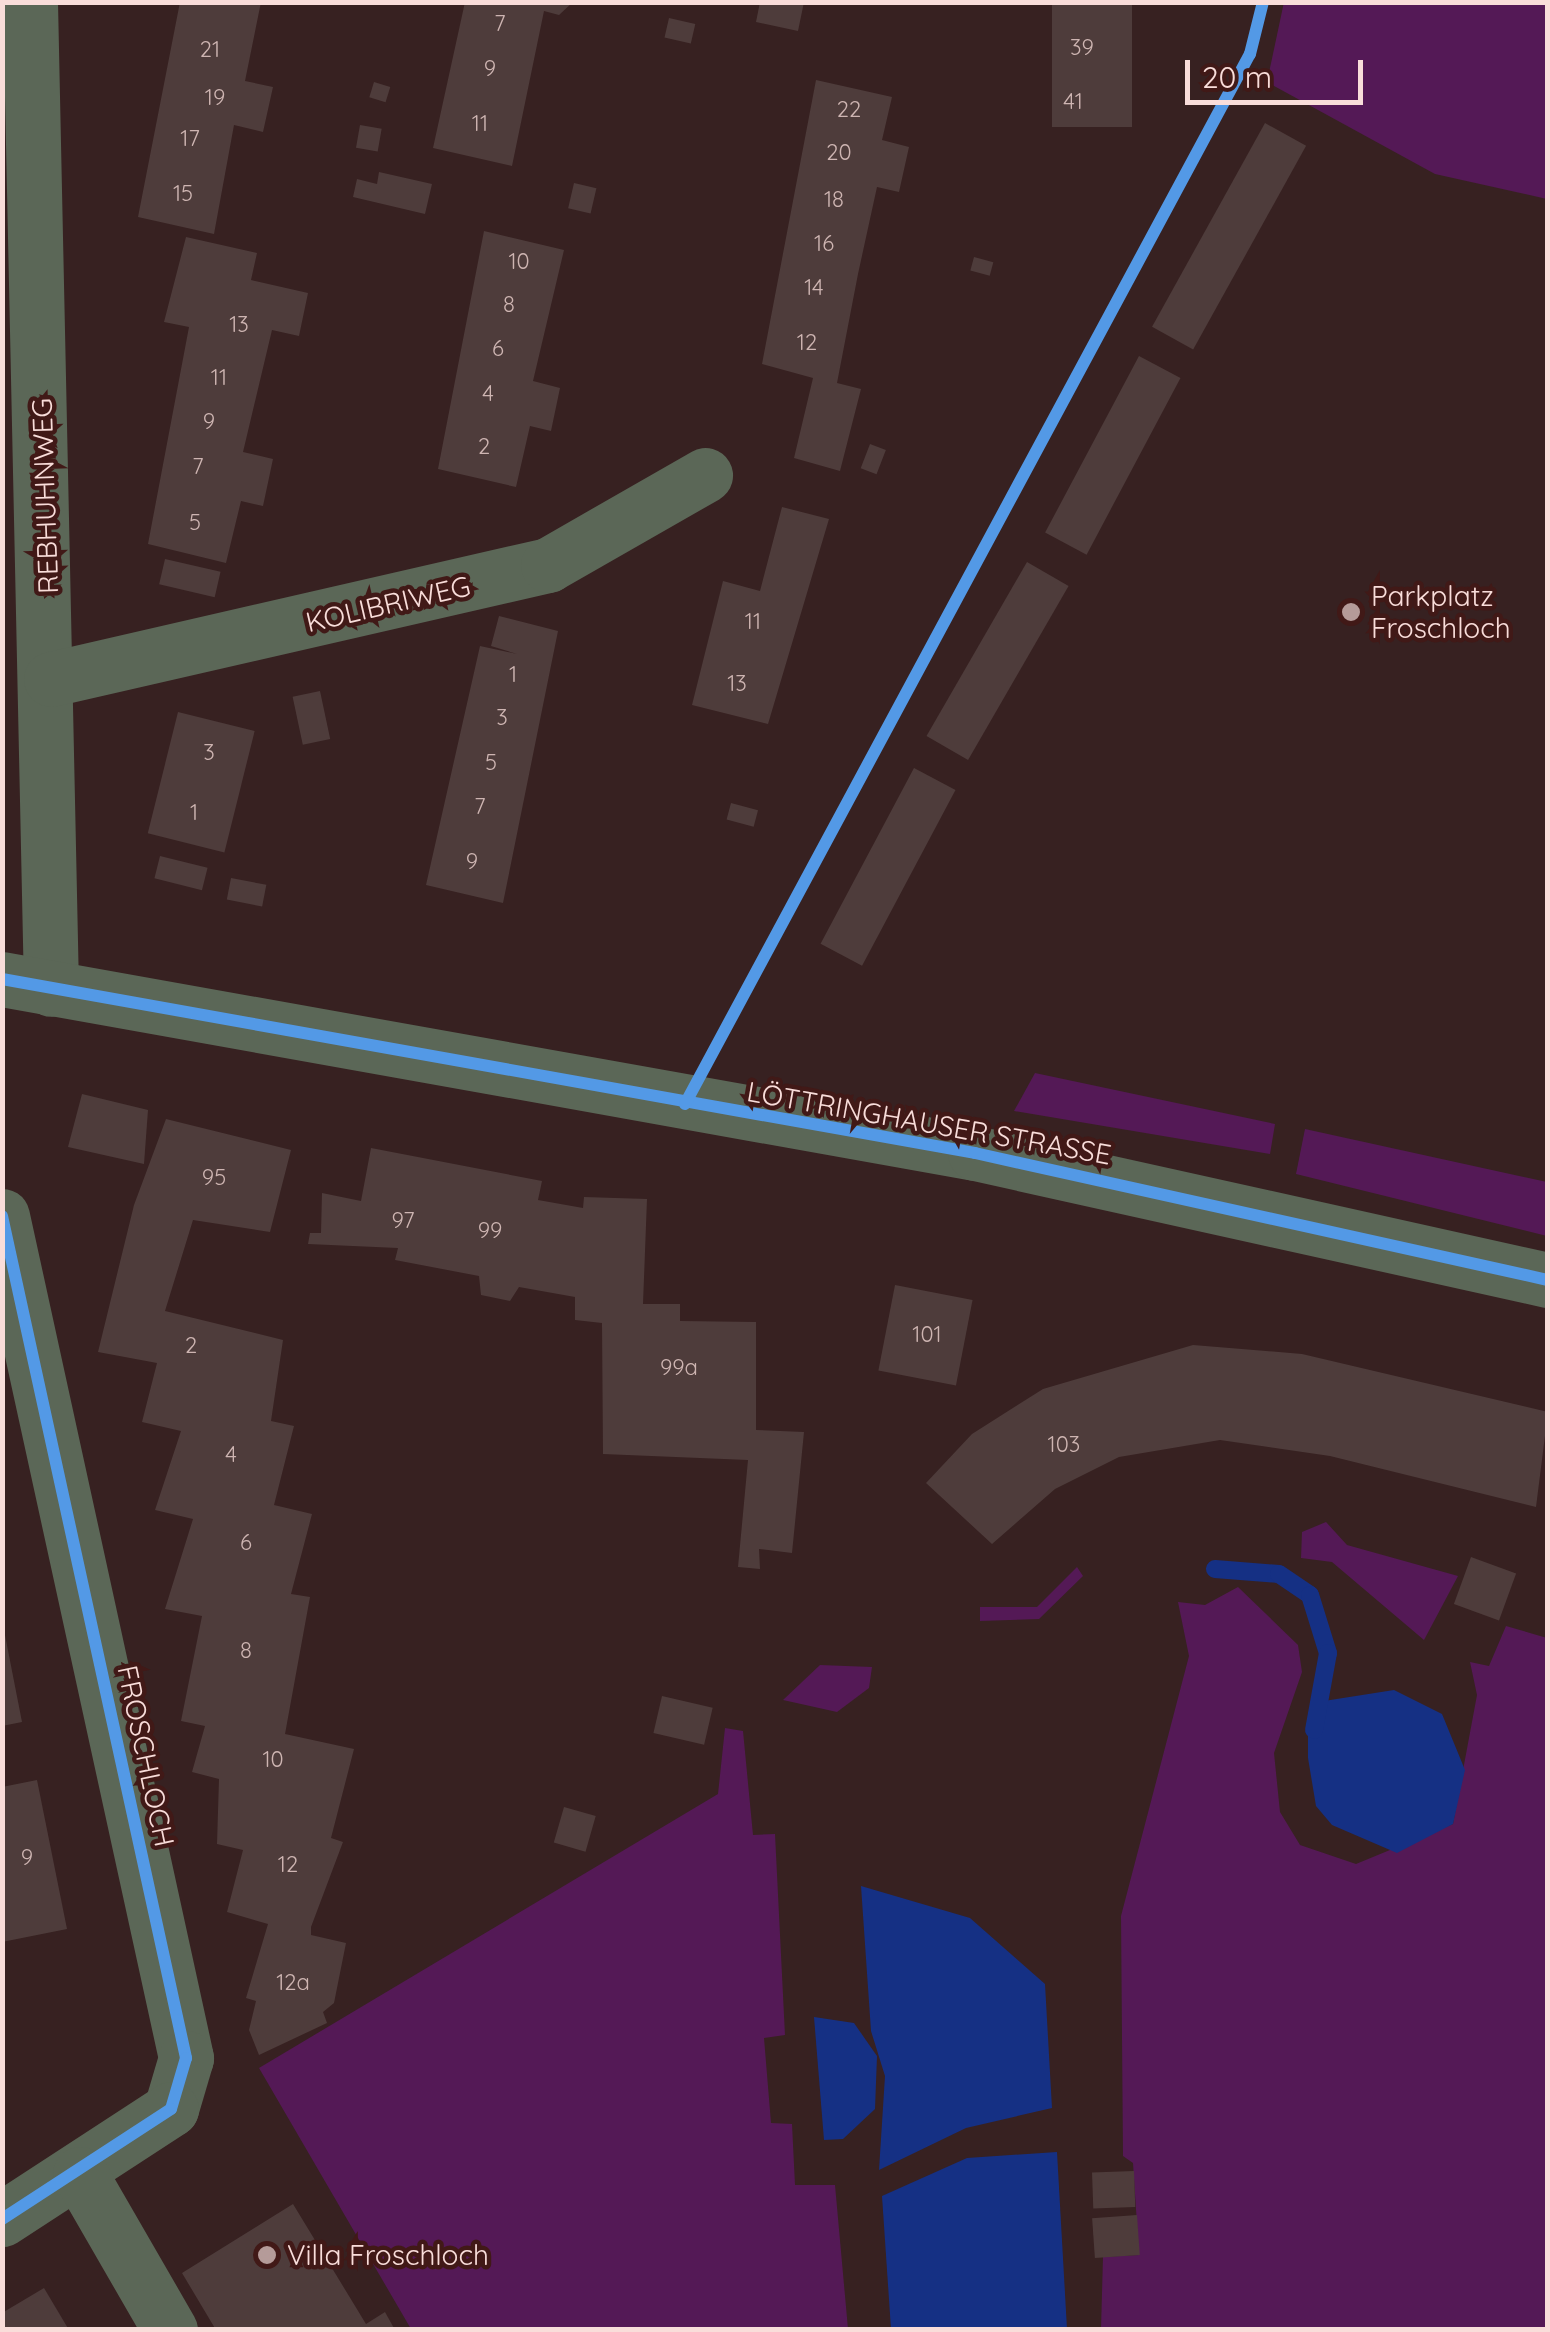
<!DOCTYPE html>
<meta charset="utf-8">
<style>
body{margin:0}
#map{position:relative;width:1550px;height:2332px;overflow:hidden;background:#372121;font-family:Quicksand,sans-serif}
div>[style]{position:absolute}
.green>*{inset:0;background:#541956}
.water>*{inset:0;background:#153084}
.stream>*{height:18px;margin:-9px;padding:0 9px;transform-origin:9px;border-radius:9px;background:#153084}
.building>*{inset:0;background:#4e3c3b;transform-origin:0 0}
.minor>*{height:55px;margin:-27.5px;padding:0 27.5px;transform-origin:27.5px;border-radius:27.5px;background:#5b6757}
.cycleway>*{height:12px;margin:-6px;padding:0 6px;transform-origin:6px;border-radius:6px;background:#5399e6}
.dots>*{width:28px;height:28px;translate:-50% -50%;box-sizing:border-box;border:5px solid #411917;border-radius:50%}
span{translate:-50% -50%;white-space:nowrap;text-align:center;line-height:1.15;-webkit-text-stroke:9px #411917;paint-order:stroke}
.number-label{font-size:22px;color:#ceb5b2}
.number-label span{-webkit-text-stroke-width:0}
.street-label{font-size:28px;color:#f9ddda}
.poi-label{font-size:28px;color:#f9ddda}
.left{translate:0 -50%;text-align:left}
.frame{position:absolute;inset:0;border:5px solid #f9ddda;pointer-events:none}
.scale{position:absolute;left:1185px;top:60px;width:178px;height:45px;box-sizing:border-box;border:5px solid #f9ddda;border-top:0;padding-left:12px;font-size:30px;line-height:35px;white-space:nowrap;color:#f9ddda;-webkit-text-stroke:8px #411917;paint-order:stroke}
</style>
<div id="map">
<div class="green">
<div style="clip-path:polygon(1284px 2px,1547px 3px,1547px 199px,1435px 174px,1267px 82px)"></div>
<div style="clip-path:polygon(1035px 1073px,1275px 1124px,1270px 1154px,1014px 1111px)"></div>
<div style="clip-path:polygon(1305px 1129px,1547px 1182px,1547px 1236px,1296px 1174px)"></div>
<div style="clip-path:polygon(1326px 1522px,1347px 1545px,1458px 1576px,1424px 1640px,1332px 1562px,1301px 1558px,1302px 1532px)"></div>
<div style="clip-path:polygon(1077px 1567px,1083px 1576px,1039px 1619px,980px 1621px,980px 1607px,1037px 1607px)"></div>
<div style="clip-path:polygon(1238px 1587px,1298px 1645px,1302px 1672px,1274px 1753px,1280px 1812px,1300px 1845px,1356px 1864px,1453px 1824px,1477px 1695px,1470px 1662px,1489px 1666px,1506px 1626px,1547px 1638px,1547px 2329px,1101px 2329px,1103px 2257px,1139px 2255px,1133px 2163px,1123px 2156px,1121px 1916px,1189px 1656px,1178px 1602px,1205px 1605px)"></div>
<div style="clip-path:polygon(820px 1665px,872px 1667px,869px 1688px,837px 1712px,783px 1700px)"></div>
<div style="clip-path:polygon(725px 1728px,743px 1731px,753px 1835px,775px 1834px,785px 2035px,764px 2038px,771px 2123px,792px 2124px,795px 2185px,835px 2185px,848px 2329px,411px 2329px,259px 2068px,718px 1794px)"></div>
</div>
<div class="water">
<div style="clip-path:polygon(1394px 1690px,1442px 1714px,1465px 1770px,1453px 1824px,1397px 1853px,1332px 1825px,1316px 1806px,1308px 1758px,1308px 1729px,1321px 1730px,1324px 1701px)"></div>
<div style="clip-path:polygon(861px 1886px,970px 1918px,1045px 1984px,1052px 2108px,966px 2128px,879px 2170px,885px 2076px,871px 2031px)"></div>
<div style="clip-path:polygon(814px 2017px,854px 2023px,877px 2056px,875px 2109px,843px 2139px,824px 2140px)"></div>
<div style="clip-path:polygon(1057px 2152px,1067px 2329px,891px 2329px,882px 2196px,967px 2158px)"></div>
</div>
<div class="stream">
<div style="left:1215px;top:1569px;width:64px;rotate:4.5deg"></div>
<div style="left:1279px;top:1574px;width:37px;rotate:34deg"></div>
<div style="left:1310px;top:1595px;width:61px;rotate:72.8deg"></div>
<div style="left:1328px;top:1653px;width:78px;rotate:100.3deg"></div>
</div>
<div class="building">
<div style="clip-path:polygon(180px 2px,261px 2px,245px 81px,273px 87px,263px 132px,234px 125px,214px 234px,138px 217px)"></div>
<div style="clip-path:polygon(465px 2px,573px 2px,559px 15px,544px 11px,512px 166px,433px 148px)"></div>
<div style="clip-path:polygon(760px 2px,804px 2px,798px 31px,756px 22px)"></div>
<div style="left:1052px;top:2px;width:80px;height:125px"></div>
<div style="left:669px;top:18px;width:27px;height:20px;rotate:13deg"></div>
<div style="clip-path:polygon(816px 80px,892px 97px,882px 140px,909px 147px,899px 192px,877px 187px,858px 274px,837px 383px,861px 389px,840px 471px,794px 458px,813px 378px,762px 364px)"></div>
<div style="left:374px;top:82px;width:17px;height:16px;rotate:17deg"></div>
<div style="left:1265px;top:123px;width:47px;height:233px;rotate:29deg"></div>
<div style="left:360px;top:125px;width:22px;height:23px;rotate:10deg"></div>
<div style="clip-path:polygon(379px 172px,432px 184px,425px 214px,353px 197px,357px 179px,377px 184px)"></div>
<div style="left:574px;top:183px;width:23px;height:26px;rotate:13deg"></div>
<div style="clip-path:polygon(484px 231px,564px 250px,533px 381px,560px 388px,551px 431px,530px 426px,516px 487px,438px 469px)"></div>
<div style="clip-path:polygon(186px 237px,257px 253px,251px 280px,308px 293px,299px 336px,272px 330px,243px 452px,273px 459px,263px 506px,241px 501px,226px 563px,148px 544px,189px 327px,164px 322px)"></div>
<div style="left:974px;top:257px;width:20px;height:14px;rotate:15deg"></div>
<div style="left:1139px;top:356px;width:47px;height:200px;rotate:28deg"></div>
<div style="left:870px;top:444px;width:17px;height:26px;rotate:21deg"></div>
<div style="clip-path:polygon(782px 507px,829px 519px,768px 724px,692px 705px,723px 581px,760px 591px)"></div>
<div style="left:165px;top:559px;width:57px;height:26px;rotate:13deg"></div>
<div style="left:1027px;top:562px;width:48px;height:201px;rotate:30deg"></div>
<div style="clip-path:polygon(499px 616px,558px 631px,503px 903px,426px 885px,480px 646px,517px 654px,491px 646px)"></div>
<div style="left:320px;top:691px;width:49px;height:28px;rotate:78deg"></div>
<div style="left:178px;top:712px;width:79px;height:125px;rotate:14deg"></div>
<div style="left:914px;top:768px;width:47px;height:199px;rotate:28deg"></div>
<div style="left:731px;top:803px;width:28px;height:17px;rotate:15deg"></div>
<div style="left:160px;top:856px;width:49px;height:23px;rotate:14deg"></div>
<div style="left:231px;top:878px;width:36px;height:22px;rotate:11deg"></div>
<div style="clip-path:polygon(82px 1094px,148px 1110px,144px 1164px,68px 1147px)"></div>
<div style="clip-path:polygon(166px 1119px,291px 1150px,270px 1232px,193px 1220px,165px 1311px,283px 1340px,271px 1421px,294px 1426px,274px 1505px,312px 1514px,291px 1594px,310px 1597px,285px 1734px,354px 1749px,331px 1838px,343px 1842px,311px 1927px,311px 1935px,346px 1943px,334px 2003px,323px 2012px,327px 2023px,259px 2055px,249px 2030px,256px 2001px,246px 1998px,268px 1924px,227px 1912px,243px 1850px,217px 1844px,219px 1779px,192px 1772px,205px 1726px,181px 1721px,202px 1616px,165px 1609px,193px 1519px,155px 1510px,181px 1431px,142px 1422px,157px 1363px,98px 1352px,134px 1205px)"></div>
<div style="clip-path:polygon(371px 1148px,542px 1181px,538px 1200px,583px 1208px,584px 1197px,647px 1199px,643px 1304px,680px 1304px,680px 1321px,756px 1322px,756px 1430px,804px 1432px,792px 1553px,759px 1549px,760px 1569px,738px 1567px,748px 1460px,603px 1454px,602px 1323px,575px 1320px,575px 1297px,519px 1287px,510px 1301px,481px 1295px,479px 1276px,395px 1260px,398px 1248px,308px 1244px,310px 1233px,321px 1233px,322px 1193px,361px 1201px)"></div>
<div style="left:895px;top:1285px;width:79px;height:87px;rotate:11deg"></div>
<div style="clip-path:polygon(1193px 1345px,1302px 1354px,1548px 1412px,1536px 1507px,1330px 1456px,1220px 1440px,1119px 1457px,1055px 1489px,992px 1544px,926px 1483px,972px 1434px,1043px 1389px)"></div>
<div style="left:1471px;top:1557px;width:48px;height:50px;rotate:20deg"></div>
<div style="clip-path:polygon(4px 1630px,22px 1722px,2px 1726px,2px 1631px)"></div>
<div style="left:662px;top:1696px;width:52px;height:38px;rotate:13deg"></div>
<div style="clip-path:polygon(37px 1780px,67px 1929px,2px 1942px,2px 1787px)"></div>
<div style="left:564px;top:1807px;width:33px;height:37px;rotate:16deg"></div>
<div style="left:1134px;top:2171px;width:36px;height:42px;rotate:88deg"></div>
<div style="clip-path:polygon(293px 2204px,366px 2324px,385px 2312px,395px 2330px,216px 2330px,182px 2273px)"></div>
<div style="left:1137px;top:2215px;width:40px;height:45px;rotate:86deg"></div>
<div style="clip-path:polygon(44px 2288px,69px 2330px,2px 2330px,2px 2313px)"></div>
</div>
<div class="minor">
<div style="left:30px;top:2px;width:987px;rotate:88.78deg"></div>
<div style="left:51px;top:679px;width:510px;rotate:-12.92deg"></div>
<div style="left:548px;top:565px;width:181px;rotate:-29.8deg"></div>
<div style="left:2px;top:979px;width:988px;rotate:10.14deg"></div>
<div style="left:975px;top:1153px;width:587px;rotate:12.5deg"></div>
<div style="left:2px;top:1216px;width:862px;rotate:77.67deg"></div>
<div style="left:186px;top:2058px;width:53px;rotate:106.4deg"></div>
<div style="left:171px;top:2109px;width:202px;rotate:146.9deg"></div>
<div style="left:80px;top:2174px;width:180px;rotate:60deg"></div>
</div>
<div class="cycleway">
<div style="left:2px;top:979px;width:988px;rotate:10.14deg"></div>
<div style="left:975px;top:1153px;width:587px;rotate:12.5deg"></div>
<div style="left:685px;top:1104px;width:1192px;rotate:-61.72deg"></div>
<div style="left:1250px;top:54px;width:54px;rotate:-76deg"></div>
<div style="left:2px;top:1216px;width:862px;rotate:77.67deg"></div>
<div style="left:186px;top:2058px;width:53px;rotate:106.4deg"></div>
<div style="left:171px;top:2109px;width:202px;rotate:146.9deg"></div>
</div>
<div class="dots">
<div style="left:1351px;top:612px;background:#b59b99"></div>
<div style="left:267px;top:2255px;background:#b59b99"></div>
</div>
<div class="number-label">
<span style="left:500px;top:24px">7</span>
<span style="left:1082px;top:48px">39</span>
<span style="left:210px;top:50px">21</span>
<span style="left:490px;top:69px">9</span>
<span style="left:215px;top:98px">19</span>
<span style="left:1073px;top:102px">41</span>
<span style="left:849px;top:110px">22</span>
<span style="left:480px;top:124px">11</span>
<span style="left:190px;top:139px">17</span>
<span style="left:839px;top:153px">20</span>
<span style="left:183px;top:194px">15</span>
<span style="left:834px;top:200px">18</span>
<span style="left:824px;top:244px">16</span>
<span style="left:519px;top:262px">10</span>
<span style="left:814px;top:288px">14</span>
<span style="left:509px;top:305px">8</span>
<span style="left:239px;top:325px">13</span>
<span style="left:807px;top:343px">12</span>
<span style="left:498px;top:349px">6</span>
<span style="left:219px;top:378px">11</span>
<span style="left:488px;top:394px">4</span>
<span style="left:209px;top:422px">9</span>
<span style="left:484px;top:447px">2</span>
<span style="left:198px;top:467px">7</span>
<span style="left:195px;top:523px">5</span>
<span style="left:753px;top:622px">11</span>
<span style="left:513px;top:675px">1</span>
<span style="left:737px;top:684px">13</span>
<span style="left:502px;top:718px">3</span>
<span style="left:209px;top:753px">3</span>
<span style="left:491px;top:763px">5</span>
<span style="left:480px;top:807px">7</span>
<span style="left:194px;top:813px">1</span>
<span style="left:472px;top:862px">9</span>
<span style="left:214px;top:1178px">95</span>
<span style="left:403px;top:1221px">97</span>
<span style="left:490px;top:1231px">99</span>
<span style="left:927px;top:1335px">101</span>
<span style="left:191px;top:1346px">2</span>
<span style="left:679px;top:1368px">99a</span>
<span style="left:1064px;top:1445px">103</span>
<span style="left:231px;top:1455px">4</span>
<span style="left:246px;top:1543px">6</span>
<span style="left:246px;top:1651px">8</span>
<span style="left:273px;top:1760px">10</span>
<span style="left:27px;top:1858px">9</span>
<span style="left:288px;top:1865px">12</span>
<span style="left:293px;top:1983px">12a</span>
</div>
<div class="street-label">
<span style="left:45px;top:496px;rotate:-92deg">REBHUHNWEG</span>
<span style="left:388px;top:604px;rotate:-13deg">KOLIBRIWEG</span>
<span style="left:929px;top:1123px;rotate:10deg">LÖTTRINGHAUSER STRASSE</span>
<span style="left:146px;top:1756px;rotate:78deg">FROSCHLOCH</span>
</div>
<div class="poi-label">
<span class="left" style="left:1371px;top:612px">Parkplatz<br>Froschloch</span>
<span class="left" style="left:287px;top:2255px">Villa Froschloch</span>
</div>
<div class="frame"></div>
<div class="scale">20 m</div>
</div>
